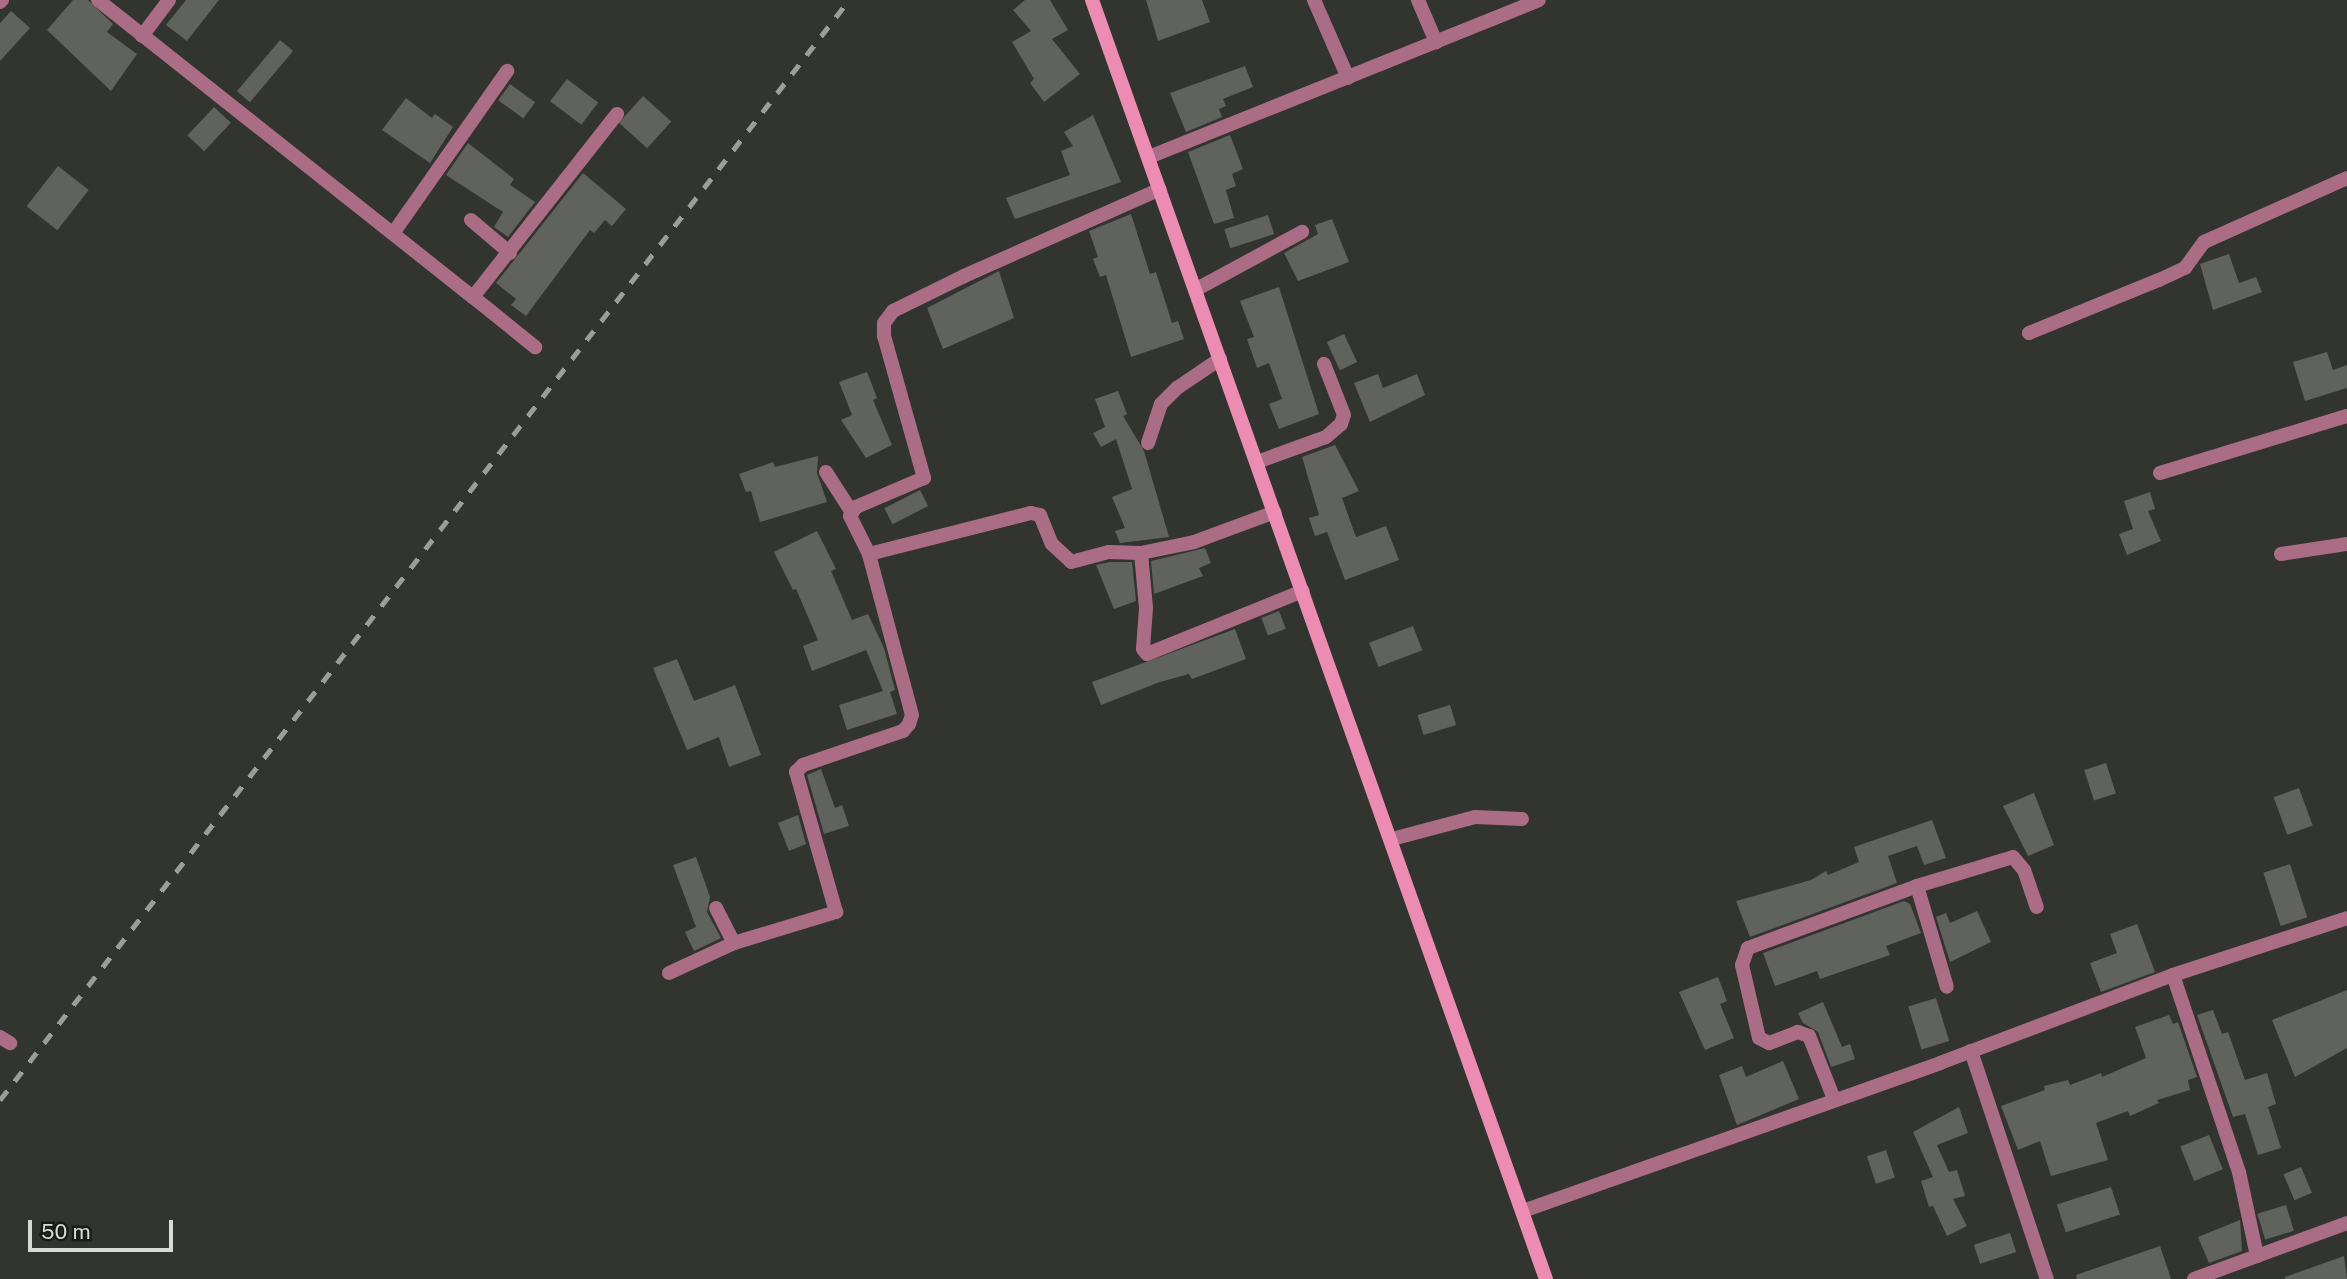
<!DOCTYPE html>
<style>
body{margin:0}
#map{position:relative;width:2347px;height:1279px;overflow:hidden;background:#323430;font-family:"Public Sans",sans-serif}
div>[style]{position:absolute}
.building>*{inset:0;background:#60625d;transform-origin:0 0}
.street>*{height:14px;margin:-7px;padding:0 7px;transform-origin:7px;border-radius:7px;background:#aa6d85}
.secondary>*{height:14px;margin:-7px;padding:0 7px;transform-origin:7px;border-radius:7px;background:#ed8cb3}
.rail>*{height:5px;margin-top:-2.5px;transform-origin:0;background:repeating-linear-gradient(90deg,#9b9d9a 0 12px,transparent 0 24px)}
span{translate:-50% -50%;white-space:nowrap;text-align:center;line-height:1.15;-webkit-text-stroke:5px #1a1c1a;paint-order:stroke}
.scale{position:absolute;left:28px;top:1220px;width:145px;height:32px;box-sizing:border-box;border:4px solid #d8dad7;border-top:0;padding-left:9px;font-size:21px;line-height:24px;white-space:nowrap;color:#d8dad7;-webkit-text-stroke:5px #1a1c1a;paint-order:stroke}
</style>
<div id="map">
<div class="building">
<div style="clip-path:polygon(73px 0,88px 0,113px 24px,107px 32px,137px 54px,111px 91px,47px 30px)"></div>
<div style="clip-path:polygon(186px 0,219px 0,187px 41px,166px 25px)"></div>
<div style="clip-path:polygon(1025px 0,1050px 0,1068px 30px,1052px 39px,1080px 74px,1044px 102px,1030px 83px,1034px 79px,1012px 42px,1031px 31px,1013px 10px)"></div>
<div style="clip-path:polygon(1146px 0,1202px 0,1210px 22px,1158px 41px)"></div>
<div style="clip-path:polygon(11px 11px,30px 28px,0 61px,0 23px)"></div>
<div style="left:280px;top:40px;width:17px;height:67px;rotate:40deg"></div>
<div style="clip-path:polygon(1245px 66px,1253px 87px,1223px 99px,1226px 106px,1219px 109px,1222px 117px,1186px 132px,1170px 93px)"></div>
<div style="left:567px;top:79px;width:39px;height:28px;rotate:37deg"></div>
<div style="left:510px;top:84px;width:31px;height:20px;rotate:36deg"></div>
<div style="left:643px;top:96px;width:38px;height:36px;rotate:42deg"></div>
<div style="clip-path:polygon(406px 98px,432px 118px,435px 114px,453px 127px,430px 163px,382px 130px)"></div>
<div style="left:214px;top:107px;width:23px;height:39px;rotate:43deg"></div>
<div style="clip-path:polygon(1093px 115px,1121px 182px,1015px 219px,1006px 198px,1070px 175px,1061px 151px,1073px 146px,1064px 132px)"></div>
<div style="clip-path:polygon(1230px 135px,1243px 169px,1232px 174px,1236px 186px,1226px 190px,1234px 218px,1214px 224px,1188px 152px)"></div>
<div style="clip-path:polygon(468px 143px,514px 179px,510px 185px,535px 202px,508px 237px,494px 227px,503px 212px,446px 175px)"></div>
<div style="left:58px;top:166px;width:39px;height:51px;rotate:38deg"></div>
<div style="clip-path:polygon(583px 173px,626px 209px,612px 226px,605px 220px,594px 233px,590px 230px,526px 316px,511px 305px,516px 299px,496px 283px)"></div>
<div style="clip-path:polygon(1131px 214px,1150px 274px,1156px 272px,1172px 323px,1178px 321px,1184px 339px,1131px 357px,1106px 275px,1100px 277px,1093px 259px,1098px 257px,1089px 231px)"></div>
<div style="left:1268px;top:215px;width:20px;height:46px;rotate:72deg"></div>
<div style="clip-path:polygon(1332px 219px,1349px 262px,1298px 281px,1284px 253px,1318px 234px,1315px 225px)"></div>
<div style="clip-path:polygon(2229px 254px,2239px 283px,2256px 277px,2262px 292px,2213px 310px,2200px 264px)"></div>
<div style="clip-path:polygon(999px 271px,1014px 318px,943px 349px,927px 308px)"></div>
<div style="clip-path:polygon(1279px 287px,1319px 414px,1279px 429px,1269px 404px,1282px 399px,1269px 363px,1257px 368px,1247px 339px,1254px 337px,1240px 301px)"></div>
<div style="left:1344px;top:334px;width:31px;height:19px;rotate:65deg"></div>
<div style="clip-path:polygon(2327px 352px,2333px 370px,2347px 365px,2347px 388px,2305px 401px,2293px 362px)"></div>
<div style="clip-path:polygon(867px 372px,877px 398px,873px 400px,892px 445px,866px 458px,841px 420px,852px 415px,839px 382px)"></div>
<div style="clip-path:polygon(1378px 374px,1383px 388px,1417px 374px,1425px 395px,1370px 422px,1354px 383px)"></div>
<div style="clip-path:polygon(1118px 391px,1127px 414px,1123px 416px,1144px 451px,1169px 537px,1120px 543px,1115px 531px,1125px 528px,1112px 497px,1132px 489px,1116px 439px,1101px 447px,1093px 433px,1105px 427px,1095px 399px)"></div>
<div style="clip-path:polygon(1335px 445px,1359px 491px,1342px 498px,1356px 537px,1386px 526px,1399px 560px,1345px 580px,1327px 532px,1315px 536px,1309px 518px,1319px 515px,1302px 457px)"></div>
<div style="clip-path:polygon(818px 456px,817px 473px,827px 502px,760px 522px,751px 491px,746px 492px,739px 474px,773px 462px,775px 467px)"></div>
<div style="left:920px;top:490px;width:18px;height:40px;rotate:63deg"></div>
<div style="clip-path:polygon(2150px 492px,2155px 509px,2148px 511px,2161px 541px,2127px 555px,2119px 534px,2133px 529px,2124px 501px)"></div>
<div style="clip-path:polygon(817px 531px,836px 569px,831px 571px,852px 620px,868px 614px,884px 648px,895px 690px,890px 692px,897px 714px,847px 730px,839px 705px,883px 691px,866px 650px,812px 671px,803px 646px,818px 640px,796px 589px,793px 590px,774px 552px)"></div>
<div style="clip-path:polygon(1205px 548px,1211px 563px,1199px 568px,1203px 576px,1154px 594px,1151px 561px)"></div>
<div style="clip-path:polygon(1110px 562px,1132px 562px,1136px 601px,1114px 609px,1096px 565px)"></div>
<div style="left:1279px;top:611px;width:19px;height:19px;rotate:69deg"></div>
<div style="left:1413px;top:626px;width:26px;height:47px;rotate:69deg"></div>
<div style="clip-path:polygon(1235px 629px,1246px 659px,1192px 679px,1189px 674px,1160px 682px,1101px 705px,1092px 682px)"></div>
<div style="clip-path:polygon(677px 659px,694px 701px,735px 685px,761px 755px,729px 767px,719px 737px,687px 750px,653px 668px)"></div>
<div style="left:1450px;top:705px;width:21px;height:34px;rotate:73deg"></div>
<div style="left:2106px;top:763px;width:32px;height:23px;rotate:72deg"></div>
<div style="clip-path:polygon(821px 769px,835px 808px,842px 805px,849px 826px,824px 834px,807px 775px)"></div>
<div style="left:2299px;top:788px;width:40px;height:27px;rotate:70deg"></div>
<div style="clip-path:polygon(2034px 793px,2054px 845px,2028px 856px,2003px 806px)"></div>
<div style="clip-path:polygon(798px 815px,806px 844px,789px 851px,778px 823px)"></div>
<div style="clip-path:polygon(1932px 820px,1946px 858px,1924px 865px,1917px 846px,1888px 856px,1897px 883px,1750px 937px,1736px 901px,1811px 880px,1826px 871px,1828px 875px,1859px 862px,1854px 847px)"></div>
<div style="clip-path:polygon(696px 857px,710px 897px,707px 912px,721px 938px,694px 951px,685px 932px,696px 927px,673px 865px)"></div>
<div style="left:2290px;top:864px;width:56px;height:28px;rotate:72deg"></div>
<div style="clip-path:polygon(1904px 901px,1910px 904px,1921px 933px,1886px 946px,1890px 955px,1820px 979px,1817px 971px,1775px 986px,1763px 953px)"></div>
<div style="clip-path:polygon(1977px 911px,1991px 942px,1950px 962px,1936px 917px,1946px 913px,1950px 923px)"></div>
<div style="clip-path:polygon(2137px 924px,2155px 972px,2101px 992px,2090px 963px,2117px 953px,2110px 934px)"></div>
<div style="clip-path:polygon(1718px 977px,1727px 1001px,1720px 1004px,1734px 1038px,1705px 1050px,1679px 992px)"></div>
<div style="clip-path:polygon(2347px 990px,2347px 1048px,2295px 1077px,2272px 1020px)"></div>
<div style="left:1936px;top:998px;width:45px;height:29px;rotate:73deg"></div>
<div style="clip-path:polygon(1823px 1002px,1842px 1047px,1850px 1044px,1855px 1059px,1831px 1067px,1818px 1032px,1803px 1023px,1798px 1013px)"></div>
<div style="clip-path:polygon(2213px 1010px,2222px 1034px,2228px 1032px,2245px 1080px,2267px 1073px,2276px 1104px,2268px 1107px,2281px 1148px,2258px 1155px,2245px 1114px,2233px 1117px,2197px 1015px)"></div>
<div style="clip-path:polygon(2169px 1015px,2173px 1024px,2178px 1022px,2197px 1077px,2188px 1080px,2190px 1090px,2157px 1100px,2159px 1103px,2130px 1116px,2128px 1111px,2096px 1123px,2108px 1160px,2051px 1176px,2040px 1141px,2018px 1150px,2001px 1106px,2045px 1090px,2044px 1086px,2068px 1080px,2070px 1085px,2101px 1073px,2102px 1077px,2146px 1058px,2135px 1027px)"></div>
<div style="clip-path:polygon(1783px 1061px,1799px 1099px,1737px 1125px,1719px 1075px,1742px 1066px,1746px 1077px)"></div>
<div style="clip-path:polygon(1959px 1107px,1968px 1133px,1937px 1145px,1949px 1172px,1957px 1170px,1965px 1196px,1953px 1199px,1967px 1226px,1947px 1236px,1933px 1206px,1929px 1207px,1921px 1181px,1933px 1177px,1913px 1132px)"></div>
<div style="left:2209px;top:1135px;width:37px;height:31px;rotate:68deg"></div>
<div style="left:1886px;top:1150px;width:29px;height:20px;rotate:72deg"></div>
<div style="left:2301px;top:1167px;width:28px;height:19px;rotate:67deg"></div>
<div style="left:2111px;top:1187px;width:29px;height:57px;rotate:72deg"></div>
<div style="left:2286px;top:1205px;width:27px;height:30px;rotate:73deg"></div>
<div style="clip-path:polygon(2240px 1220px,2242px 1251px,2209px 1263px,2198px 1237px)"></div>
<div style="left:2010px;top:1233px;width:20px;height:38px;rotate:72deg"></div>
<div style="clip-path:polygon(2160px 1246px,2171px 1279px,2077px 1279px,2076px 1275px)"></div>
<div style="clip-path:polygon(2344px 1256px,2347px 1279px,2285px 1279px,2285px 1277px)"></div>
</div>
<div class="street">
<div style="left:98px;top:0;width:478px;rotate:38.4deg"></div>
<div style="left:473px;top:297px;width:233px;rotate:-51.8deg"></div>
<div style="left:1314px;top:0;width:85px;rotate:66.4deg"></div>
<div style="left:1418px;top:0;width:46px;rotate:66.8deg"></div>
<div style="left:0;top:2px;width:3px;rotate:-45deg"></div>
<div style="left:142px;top:36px;width:45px;rotate:-53.1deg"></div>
<div style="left:1149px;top:157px;width:420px;rotate:-21.9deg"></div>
<div style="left:471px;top:220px;width:51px;rotate:40.2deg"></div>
<div style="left:394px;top:232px;width:197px;rotate:-54.9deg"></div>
<div style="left:1195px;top:290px;width:122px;rotate:-28.5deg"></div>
<div style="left:473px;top:297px;width:80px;rotate:38.9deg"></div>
<div style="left:2029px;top:333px;width:140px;rotate:-22.2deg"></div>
<div style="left:2159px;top:280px;width:29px;rotate:-25deg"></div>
<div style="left:2185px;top:268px;width:32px;rotate:-54deg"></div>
<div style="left:2204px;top:242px;width:157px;rotate:-24.1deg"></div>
<div style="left:1148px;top:443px;width:41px;rotate:-71.6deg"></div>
<div style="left:1161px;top:404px;width:23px;rotate:-45deg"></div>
<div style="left:1177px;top:388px;width:52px;rotate:-34deg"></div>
<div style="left:1257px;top:462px;width:73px;rotate:-19.9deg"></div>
<div style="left:1326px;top:437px;width:20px;rotate:-41deg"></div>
<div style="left:1341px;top:424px;width:9px;rotate:-72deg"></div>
<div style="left:1344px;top:415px;width:55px;rotate:-111.4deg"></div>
<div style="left:826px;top:472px;width:46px;rotate:57.3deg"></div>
<div style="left:2160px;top:473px;width:195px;rotate:-17deg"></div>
<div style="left:1141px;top:553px;width:55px;rotate:84.8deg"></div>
<div style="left:1146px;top:608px;width:41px;rotate:94.2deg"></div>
<div style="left:1143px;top:649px;width:6px;rotate:51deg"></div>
<div style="left:1147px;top:654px;width:168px;rotate:-22deg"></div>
<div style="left:869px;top:554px;width:167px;rotate:-14.2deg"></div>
<div style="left:1031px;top:513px;width:9px;rotate:13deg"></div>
<div style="left:1040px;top:515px;width:31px;rotate:68deg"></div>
<div style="left:1052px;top:544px;width:26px;rotate:43deg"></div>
<div style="left:1071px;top:562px;width:39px;rotate:-15deg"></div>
<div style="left:1109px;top:552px;width:32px;rotate:2deg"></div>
<div style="left:1141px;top:553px;width:54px;rotate:-11.7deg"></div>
<div style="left:1194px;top:542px;width:86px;rotate:-20.3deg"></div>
<div style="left:2281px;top:554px;width:67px;rotate:-8.6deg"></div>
<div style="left:1392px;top:839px;width:86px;rotate:-14.8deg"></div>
<div style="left:1475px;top:817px;width:47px;rotate:2.4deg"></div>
<div style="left:1917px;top:886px;width:105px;rotate:73.5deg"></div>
<div style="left:716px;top:908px;width:39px;rotate:63deg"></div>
<div style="left:669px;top:973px;width:72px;rotate:-24.8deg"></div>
<div style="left:734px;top:943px;width:107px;rotate:-16.9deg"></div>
<div style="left:836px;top:912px;width:146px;rotate:-105.9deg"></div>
<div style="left:796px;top:772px;width:10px;rotate:-45deg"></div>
<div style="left:803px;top:765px;width:106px;rotate:-18.8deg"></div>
<div style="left:903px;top:731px;width:9px;rotate:-49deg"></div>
<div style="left:909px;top:724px;width:9px;rotate:-72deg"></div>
<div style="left:912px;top:715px;width:167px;rotate:-105deg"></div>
<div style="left:869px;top:554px;width:42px;rotate:-116.6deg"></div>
<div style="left:850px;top:516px;width:11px;rotate:-56deg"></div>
<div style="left:856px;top:507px;width:74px;rotate:-23.1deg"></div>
<div style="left:924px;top:478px;width:148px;rotate:-105.7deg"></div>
<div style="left:884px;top:336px;width:13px;rotate:-90deg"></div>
<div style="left:884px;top:323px;width:15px;rotate:-53deg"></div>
<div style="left:893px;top:311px;width:79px;rotate:-26.2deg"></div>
<div style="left:964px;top:276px;width:214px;rotate:-23.9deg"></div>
<div style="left:2173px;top:975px;width:208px;rotate:71.5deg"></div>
<div style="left:2239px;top:1172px;width:86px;rotate:77.9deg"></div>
<div style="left:0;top:1037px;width:12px;rotate:31deg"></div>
<div style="left:1971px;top:1051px;width:240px;rotate:71.6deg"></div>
<div style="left:1834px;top:1099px;width:68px;rotate:-111.6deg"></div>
<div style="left:1809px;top:1036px;width:12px;rotate:-160deg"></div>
<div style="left:1798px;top:1032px;width:31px;rotate:159deg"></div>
<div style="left:1769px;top:1043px;width:11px;rotate:-153deg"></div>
<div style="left:1759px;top:1038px;width:75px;rotate:-103.1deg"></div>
<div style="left:1742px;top:965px;width:18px;rotate:-71deg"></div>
<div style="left:1748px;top:948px;width:180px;rotate:-20.1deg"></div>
<div style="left:1917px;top:886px;width:100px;rotate:-16.8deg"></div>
<div style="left:2013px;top:857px;width:17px;rotate:50deg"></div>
<div style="left:2024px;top:870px;width:39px;rotate:71deg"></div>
<div style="left:1523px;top:1211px;width:442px;rotate:-19.5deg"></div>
<div style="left:1940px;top:1063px;width:249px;rotate:-20.7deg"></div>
<div style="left:2173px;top:975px;width:183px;rotate:-18.1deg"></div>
<div style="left:2194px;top:1279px;width:163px;rotate:-20.1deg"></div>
</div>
<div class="secondary">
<div style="left:1092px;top:0;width:1357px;rotate:70.46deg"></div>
</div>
<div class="rail">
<div style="left:0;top:1100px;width:1390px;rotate:-52.34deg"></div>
</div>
<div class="scale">50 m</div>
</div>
